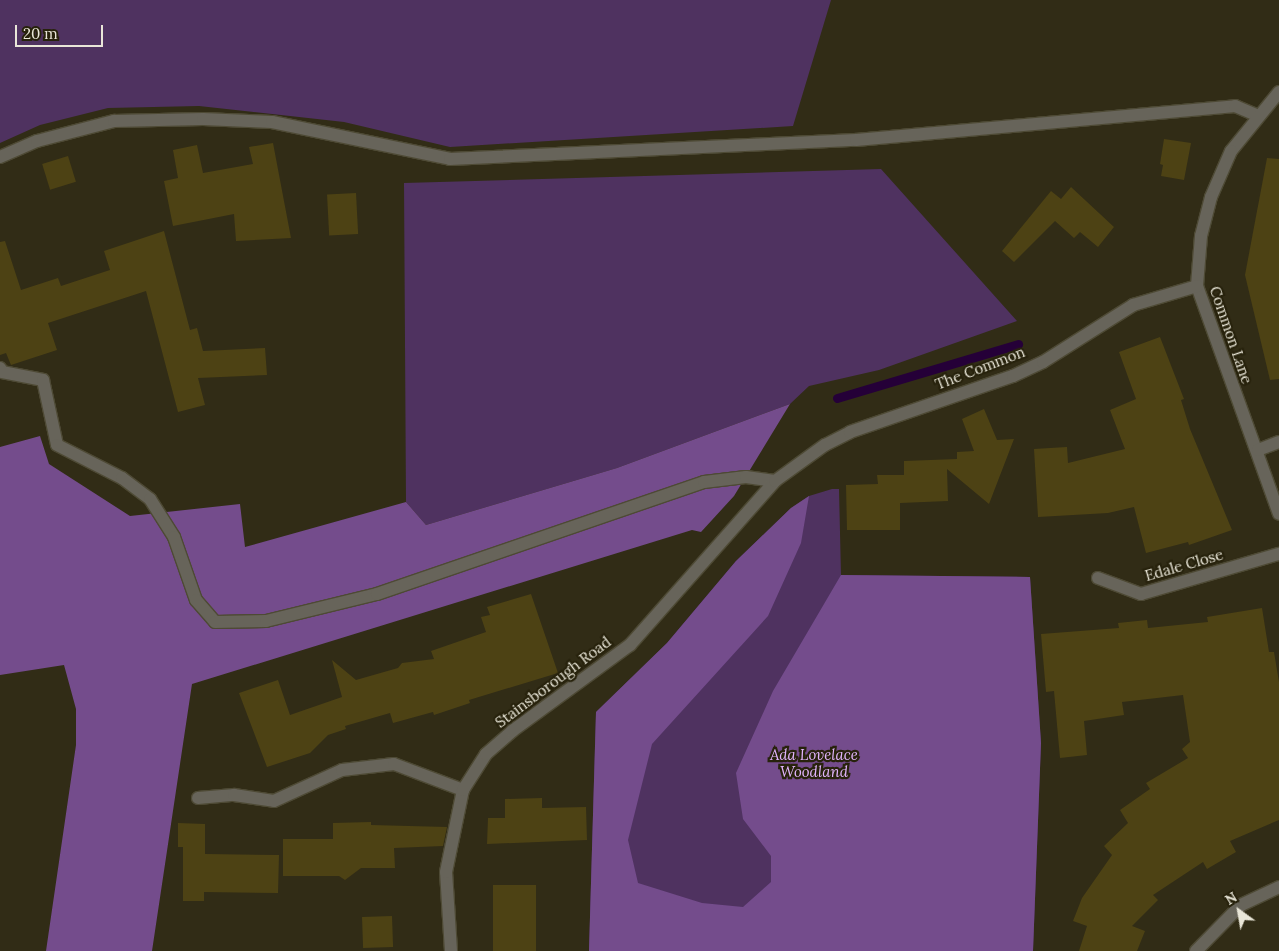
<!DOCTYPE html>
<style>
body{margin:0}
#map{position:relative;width:1279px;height:951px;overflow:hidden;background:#312c16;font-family:Lora,serif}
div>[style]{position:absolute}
.green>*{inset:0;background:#4f3260}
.forest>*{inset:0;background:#744c8c}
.stream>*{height:9px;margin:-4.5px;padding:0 4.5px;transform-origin:4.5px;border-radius:4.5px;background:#250038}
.building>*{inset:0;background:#4d4214;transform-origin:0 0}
.roads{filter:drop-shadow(1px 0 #4e4a35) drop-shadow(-1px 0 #4e4a35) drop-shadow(0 1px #4e4a35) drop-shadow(0 -1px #4e4a35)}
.service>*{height:12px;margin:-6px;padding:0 6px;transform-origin:6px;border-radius:6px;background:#67645a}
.minor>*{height:12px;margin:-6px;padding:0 6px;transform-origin:6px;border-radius:6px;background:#67645a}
span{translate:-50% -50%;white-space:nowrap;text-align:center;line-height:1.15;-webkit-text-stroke:4.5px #27220c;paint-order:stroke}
.street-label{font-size:15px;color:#e9e6d8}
.park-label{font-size:15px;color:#e2b5fe;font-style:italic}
.north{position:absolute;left:1214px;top:886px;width:50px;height:50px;-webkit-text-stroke:4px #27220c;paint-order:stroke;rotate:328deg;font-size:14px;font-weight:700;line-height:20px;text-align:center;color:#e9e6d8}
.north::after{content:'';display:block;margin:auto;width:18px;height:22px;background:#e9e6d8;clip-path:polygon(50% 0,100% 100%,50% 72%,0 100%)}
.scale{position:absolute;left:15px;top:25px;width:88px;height:22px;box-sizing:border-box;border:2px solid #e9e6d8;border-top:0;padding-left:6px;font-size:15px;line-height:18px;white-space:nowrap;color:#e9e6d8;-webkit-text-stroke:4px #27220c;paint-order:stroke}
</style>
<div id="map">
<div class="green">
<div style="clip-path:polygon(0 0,831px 0,793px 126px,450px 147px,344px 122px,199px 106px,108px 108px,40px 125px,0 143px)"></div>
<div style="clip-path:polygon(881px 169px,1017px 321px,879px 370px,809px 386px,790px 404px,617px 468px,426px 525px,406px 502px,404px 183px)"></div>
<div style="clip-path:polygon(832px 489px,839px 489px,841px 575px,1030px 577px,1041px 743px,1033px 951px,589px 951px,596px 712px,667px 643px,736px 561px,791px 508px,809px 496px)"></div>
</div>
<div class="forest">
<div style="clip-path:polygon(790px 404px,734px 496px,701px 532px,692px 530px,192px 684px,152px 951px,46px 951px,76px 745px,76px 709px,64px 665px,0 675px,0 447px,40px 436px,49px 464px,130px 516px,240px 504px,245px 547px,406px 502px,426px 525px,617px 468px)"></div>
<div style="clip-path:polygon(809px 496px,801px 543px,768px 616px,652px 744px,628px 840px,638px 883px,702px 903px,743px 907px,771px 882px,771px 856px,743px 819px,736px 773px,773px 691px,841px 575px,1030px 577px,1041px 743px,1033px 951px,589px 951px,596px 712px,667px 643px,736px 561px,791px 508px)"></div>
</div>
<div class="stream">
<div style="left:837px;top:398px;width:189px;rotate:-16.6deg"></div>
</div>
<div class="building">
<div style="clip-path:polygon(1164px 139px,1191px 143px,1184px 180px,1161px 176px,1163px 165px,1160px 164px)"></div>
<div style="clip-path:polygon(273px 143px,291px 238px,236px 241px,234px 214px,173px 226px,164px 181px,178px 178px,173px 150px,197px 145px,203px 173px,253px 164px,249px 147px)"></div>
<div style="left:68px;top:156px;width:27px;height:27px;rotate:73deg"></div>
<div style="clip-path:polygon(1267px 158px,1279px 159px,1279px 379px,1270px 380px,1245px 275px)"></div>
<div style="clip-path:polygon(1071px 187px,1114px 227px,1098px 247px,1080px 232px,1074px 238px,1055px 221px,1014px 262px,1002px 251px,1051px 191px,1061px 199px)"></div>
<div style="left:356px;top:193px;width:41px;height:29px;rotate:87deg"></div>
<div style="clip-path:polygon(164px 231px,190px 330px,197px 328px,203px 351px,265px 348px,267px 375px,198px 378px,205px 405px,178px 412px,146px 291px,48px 323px,57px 350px,11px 365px,6px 353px,0 355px,0 242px,5px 241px,21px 290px,58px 278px,61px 286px,110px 270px,104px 251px)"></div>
<div style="clip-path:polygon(1160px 337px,1184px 399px,1181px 400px,1190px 429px,1232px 530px,1189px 545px,1188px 542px,1146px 553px,1134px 507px,1108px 513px,1038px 517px,1034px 449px,1067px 447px,1068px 463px,1125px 449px,1110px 410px,1136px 399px,1119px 352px)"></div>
<div style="clip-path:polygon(984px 409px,997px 440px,1014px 439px,989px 504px,947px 469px,948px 501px,900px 503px,900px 530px,847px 530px,846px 485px,878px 484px,877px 475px,904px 475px,904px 461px,957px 459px,957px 452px,974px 451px,962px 419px)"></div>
<div style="clip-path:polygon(531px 594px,558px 673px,469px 700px,470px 703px,434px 715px,433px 712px,393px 723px,390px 713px,345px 726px,346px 729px,328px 735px,310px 753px,267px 767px,239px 693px,278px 680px,290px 715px,342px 697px,332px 660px,356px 680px,398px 668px,402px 663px,434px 659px,431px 651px,486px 632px,481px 617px,490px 615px,487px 607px)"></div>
<div style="clip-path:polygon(1262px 608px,1269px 652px,1274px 652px,1279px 682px,1279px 820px,1230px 841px,1236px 852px,1207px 869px,1203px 862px,1153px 895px,1158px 900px,1132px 926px,1145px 931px,1137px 951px,1079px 951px,1087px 926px,1073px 921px,1082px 898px,1112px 855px,1104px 846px,1128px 823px,1120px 810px,1150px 789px,1146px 783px,1188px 758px,1182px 749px,1190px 742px,1183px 695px,1122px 702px,1124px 715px,1084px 721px,1087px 755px,1060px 758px,1054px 691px,1046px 692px,1041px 634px,1119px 628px,1118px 623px,1147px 620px,1148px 628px,1208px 622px,1207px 617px)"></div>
<div style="clip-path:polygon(542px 798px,542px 808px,586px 807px,587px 840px,487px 844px,488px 818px,505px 818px,505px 799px)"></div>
<div style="clip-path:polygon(371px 822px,371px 825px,447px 827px,443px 846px,394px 848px,395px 868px,361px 868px,345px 880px,339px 876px,283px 876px,283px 839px,333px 839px,333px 823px)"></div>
<div style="clip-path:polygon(178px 823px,205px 824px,205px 854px,279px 855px,278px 893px,204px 892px,204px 901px,183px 901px,183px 847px,178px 847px)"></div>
<div style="left:536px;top:885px;width:66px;height:43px;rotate:90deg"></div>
<div style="left:392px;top:916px;width:31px;height:30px;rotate:88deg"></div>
</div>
<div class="roads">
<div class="service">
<div style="left:0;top:157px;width:40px;rotate:-23.4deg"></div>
<div style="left:37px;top:141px;width:80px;rotate:-14.6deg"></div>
<div style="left:114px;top:121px;width:89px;rotate:-1.3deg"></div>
<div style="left:203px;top:119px;width:69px;rotate:2.5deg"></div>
<div style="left:272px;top:122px;width:182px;rotate:11.7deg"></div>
<div style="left:450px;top:159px;width:406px;rotate:-2.7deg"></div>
<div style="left:856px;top:140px;width:381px;rotate:-5.1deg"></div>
<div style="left:1235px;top:106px;width:25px;rotate:23deg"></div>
<div style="left:0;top:368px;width:4px;rotate:63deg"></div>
<div style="left:2px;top:372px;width:42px;rotate:11deg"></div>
<div style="left:43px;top:380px;width:66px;rotate:77.8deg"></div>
<div style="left:57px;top:445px;width:73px;rotate:26.9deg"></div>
<div style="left:122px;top:478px;width:35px;rotate:37deg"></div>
<div style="left:150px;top:499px;width:45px;rotate:57.7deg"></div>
<div style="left:174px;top:537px;width:67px;rotate:70.8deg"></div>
<div style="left:196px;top:600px;width:29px;rotate:49deg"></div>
<div style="left:215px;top:622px;width:51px;rotate:-1.1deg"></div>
<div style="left:266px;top:621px;width:114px;rotate:-13.7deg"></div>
<div style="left:377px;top:594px;width:346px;rotate:-18.9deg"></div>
<div style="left:704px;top:482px;width:42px;rotate:-6.8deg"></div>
<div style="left:746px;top:477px;width:29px;rotate:8deg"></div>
</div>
<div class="minor">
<div style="left:1279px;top:92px;width:76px;rotate:129.1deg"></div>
<div style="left:1231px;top:151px;width:50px;rotate:113.5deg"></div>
<div style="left:1211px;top:197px;width:40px;rotate:104.4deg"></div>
<div style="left:1201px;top:236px;width:50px;rotate:94.6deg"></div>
<div style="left:1197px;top:286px;width:242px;rotate:70.2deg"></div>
<div style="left:1258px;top:450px;width:22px;rotate:-21deg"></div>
<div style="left:1098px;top:578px;width:46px;rotate:20.4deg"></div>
<div style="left:1141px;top:594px;width:144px;rotate:-16.2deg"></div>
<div style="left:198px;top:798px;width:36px;rotate:-5deg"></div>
<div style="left:234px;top:795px;width:40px;rotate:8.5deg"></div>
<div style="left:274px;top:801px;width:75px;rotate:-24.5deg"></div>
<div style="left:342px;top:770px;width:52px;rotate:-6.6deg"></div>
<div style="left:394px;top:764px;width:74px;rotate:20.6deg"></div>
<div style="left:451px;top:951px;width:79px;rotate:-93.6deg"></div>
<div style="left:446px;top:872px;width:84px;rotate:-78.3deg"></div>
<div style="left:463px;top:790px;width:43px;rotate:-57.4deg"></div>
<div style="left:486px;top:754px;width:35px;rotate:-41deg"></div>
<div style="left:512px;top:731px;width:146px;rotate:-36.1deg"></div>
<div style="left:630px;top:645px;width:219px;rotate:-48.5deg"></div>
<div style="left:775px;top:481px;width:62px;rotate:-35.8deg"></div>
<div style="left:825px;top:445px;width:28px;rotate:-27deg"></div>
<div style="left:850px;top:432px;width:172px;rotate:-19deg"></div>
<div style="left:1013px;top:376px;width:33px;rotate:-25deg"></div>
<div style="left:1043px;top:362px;width:107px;rotate:-32.3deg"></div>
<div style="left:1133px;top:305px;width:67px;rotate:-16.5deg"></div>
<div style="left:1196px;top:951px;width:64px;rotate:-45.6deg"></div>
<div style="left:1241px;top:905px;width:42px;rotate:-25.3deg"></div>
</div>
</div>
<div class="street-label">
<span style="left:1231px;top:335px;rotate:71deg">Common Lane</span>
<span style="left:980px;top:368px;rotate:-21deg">The Common</span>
<span style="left:1184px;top:565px;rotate:-16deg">Edale Close</span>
<span style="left:553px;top:682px;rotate:-37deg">Stainsborough Road</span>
</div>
<div class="park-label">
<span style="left:814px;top:763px">Ada Lovelace<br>Woodland</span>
</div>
<div class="north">N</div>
<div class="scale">20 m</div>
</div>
